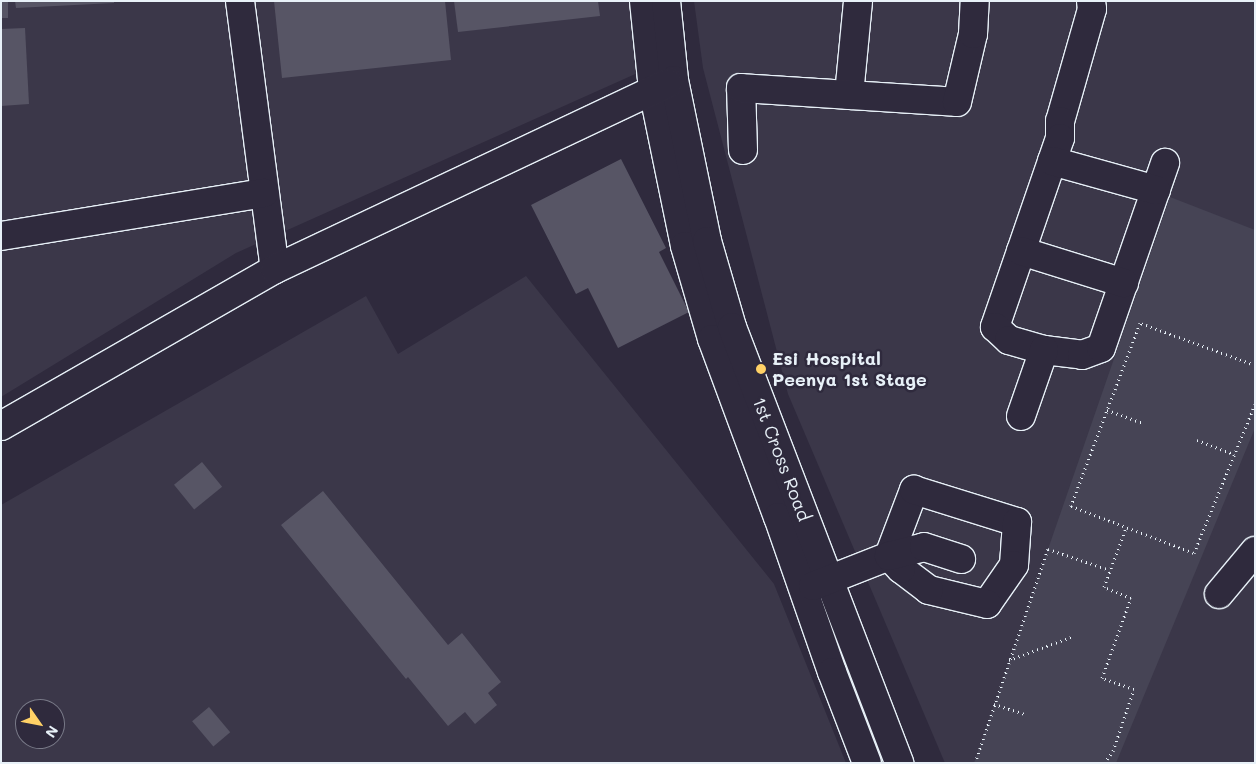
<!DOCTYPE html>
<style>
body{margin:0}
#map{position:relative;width:1256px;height:764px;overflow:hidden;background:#2f2a3d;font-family:Mali,sans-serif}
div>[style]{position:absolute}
.built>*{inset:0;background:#3b3749}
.green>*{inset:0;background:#464455}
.building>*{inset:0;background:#575565;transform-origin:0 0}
.path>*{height:3px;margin-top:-1.5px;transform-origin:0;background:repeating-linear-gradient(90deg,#e8f1f8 0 1px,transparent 0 5px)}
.roads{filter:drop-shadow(1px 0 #e8f1f8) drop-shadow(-1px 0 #e8f1f8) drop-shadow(0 1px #e8f1f8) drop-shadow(0 -1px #e8f1f8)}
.minor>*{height:28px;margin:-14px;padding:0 14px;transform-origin:14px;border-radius:14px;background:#2f2a3d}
.dots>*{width:14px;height:14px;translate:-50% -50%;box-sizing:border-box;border:2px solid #2f2a3d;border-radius:50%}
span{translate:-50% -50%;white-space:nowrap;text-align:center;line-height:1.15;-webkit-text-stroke:5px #2f2a3d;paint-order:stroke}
.poi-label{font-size:18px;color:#e8f1f8;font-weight:700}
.left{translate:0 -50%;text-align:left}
.street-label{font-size:18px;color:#e8f1f8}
.frame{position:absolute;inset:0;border:2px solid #e8f1f8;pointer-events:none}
.north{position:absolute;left:15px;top:699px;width:50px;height:50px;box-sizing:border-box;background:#2f2a3d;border:1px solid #797a88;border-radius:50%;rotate:123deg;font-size:14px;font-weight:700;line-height:20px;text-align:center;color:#e8f1f8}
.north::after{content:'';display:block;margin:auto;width:18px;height:22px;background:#ffd166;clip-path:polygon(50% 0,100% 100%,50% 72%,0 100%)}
</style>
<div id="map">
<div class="built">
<div style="clip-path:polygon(1px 1px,631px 1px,642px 71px,236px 253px,1px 397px)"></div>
<div style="clip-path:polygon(694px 1px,1255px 1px,1255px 763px,945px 763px,788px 394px,703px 68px)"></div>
<div style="clip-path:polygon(evenodd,526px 276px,774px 584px,846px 763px,1px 763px,1px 505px,366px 296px,398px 354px,526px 276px,25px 709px,55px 709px,55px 739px,25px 739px,25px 709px)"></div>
</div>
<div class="green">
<div style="clip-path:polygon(1170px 197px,1255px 230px,1255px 428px,1116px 763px,974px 763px)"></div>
</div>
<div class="building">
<div style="left:1px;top:1px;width:7px;height:17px"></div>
<div style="clip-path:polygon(15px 1px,114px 1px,114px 3px,16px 8px)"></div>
<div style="clip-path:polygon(274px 1px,445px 1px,451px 60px,282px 78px)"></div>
<div style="clip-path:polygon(454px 1px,598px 1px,600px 16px,458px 32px)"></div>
<div style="clip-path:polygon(25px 28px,29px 104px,1px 106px,1px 29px)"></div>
<div style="clip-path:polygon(621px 159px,666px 248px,659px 252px,689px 312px,618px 348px,588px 288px,576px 294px,531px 205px)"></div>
<div style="left:202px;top:462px;width:32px;height:36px;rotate:51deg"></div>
<div style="clip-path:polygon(323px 491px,448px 645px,462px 633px,501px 682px,488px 693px,497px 705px,475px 724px,465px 712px,448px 726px,408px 677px,406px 679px,281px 525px)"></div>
<div style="left:209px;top:707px;width:33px;height:22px;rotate:50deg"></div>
</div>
<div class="path">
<div style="left:1255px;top:365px;width:122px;rotate:-159.9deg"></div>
<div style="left:1140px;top:323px;width:196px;rotate:110.7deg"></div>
<div style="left:1071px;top:506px;width:132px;rotate:20.9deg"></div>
<div style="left:1194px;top:553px;width:161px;rotate:-67.7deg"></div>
<div style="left:1107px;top:410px;width:38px;rotate:20deg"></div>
<div style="left:1197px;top:440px;width:40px;rotate:21deg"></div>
<div style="left:1009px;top:660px;width:69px;rotate:-20.3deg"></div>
<div style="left:994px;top:704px;width:32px;rotate:18deg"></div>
<div style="left:524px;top:763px;width:1px;rotate:-45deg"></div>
<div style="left:975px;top:763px;width:226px;rotate:-71.2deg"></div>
<div style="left:1048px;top:549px;width:65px;rotate:18.7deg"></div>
<div style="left:1104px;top:763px;width:15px;rotate:-53deg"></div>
<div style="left:1113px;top:751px;width:65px;rotate:-71.3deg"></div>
<div style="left:1134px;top:689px;width:34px;rotate:-161deg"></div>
<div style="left:1102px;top:678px;width:85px;rotate:-70.1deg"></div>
<div style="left:1131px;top:598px;width:29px;rotate:-158deg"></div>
<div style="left:1104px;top:587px;width:63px;rotate:-69.6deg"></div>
</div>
<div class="roads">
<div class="minor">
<div style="left:240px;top:1px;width:270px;rotate:82.6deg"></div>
<div style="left:644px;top:1px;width:89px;rotate:84.2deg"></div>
<div style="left:653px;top:90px;width:159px;rotate:78.4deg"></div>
<div style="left:685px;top:246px;width:97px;rotate:73.8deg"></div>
<div style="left:712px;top:339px;width:190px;rotate:69.7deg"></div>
<div style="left:778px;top:517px;width:164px;rotate:70.8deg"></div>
<div style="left:832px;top:672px;width:97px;rotate:69deg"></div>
<div style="left:666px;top:1px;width:79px;rotate:84.2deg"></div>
<div style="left:674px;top:80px;width:164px;rotate:78.4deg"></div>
<div style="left:707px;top:241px;width:90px;rotate:73.8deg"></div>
<div style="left:732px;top:327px;width:467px;rotate:69deg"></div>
<div style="left:1091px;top:1px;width:8px;rotate:83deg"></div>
<div style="left:1092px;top:9px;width:116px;rotate:105.9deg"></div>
<div style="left:1060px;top:121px;width:17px;rotate:90deg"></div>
<div style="left:1060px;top:138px;width:200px;rotate:109deg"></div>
<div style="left:995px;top:327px;width:19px;rotate:43deg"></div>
<div style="left:1009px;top:340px;width:36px;rotate:16deg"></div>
<div style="left:1044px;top:350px;width:38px;rotate:7deg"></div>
<div style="left:1082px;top:355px;width:20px;rotate:-20deg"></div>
<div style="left:1101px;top:348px;width:196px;rotate:-70.9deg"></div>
<div style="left:849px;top:95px;width:94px;rotate:-84.5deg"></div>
<div style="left:743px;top:150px;width:62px;rotate:-91.8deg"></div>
<div style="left:741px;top:88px;width:216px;rotate:3.7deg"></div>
<div style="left:957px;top:102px;width:70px;rotate:-76.8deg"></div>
<div style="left:973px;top:34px;width:33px;rotate:-87deg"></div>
<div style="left:1052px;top:161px;width:108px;rotate:15.6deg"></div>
<div style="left:1px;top:236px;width:267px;rotate:-9.3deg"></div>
<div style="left:1021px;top:251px;width:108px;rotate:17.3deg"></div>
<div style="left:1021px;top:416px;width:70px;rotate:-70.8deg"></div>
<div style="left:1px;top:426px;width:316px;rotate:-29.8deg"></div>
<div style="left:275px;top:269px;width:435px;rotate:-25.3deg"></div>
<div style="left:813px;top:586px;width:82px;rotate:-21.5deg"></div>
<div style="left:889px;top:556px;width:71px;rotate:-69.3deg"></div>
<div style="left:914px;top:490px;width:108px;rotate:17.3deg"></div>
<div style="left:1017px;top:522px;width:43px;rotate:94deg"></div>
<div style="left:1014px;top:565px;width:47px;rotate:124.7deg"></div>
<div style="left:987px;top:604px;width:60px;rotate:-166.4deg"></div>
<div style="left:929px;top:590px;width:35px;rotate:-143deg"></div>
<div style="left:901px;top:569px;width:18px;rotate:-133deg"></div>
<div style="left:889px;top:556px;width:36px;rotate:-14deg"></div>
<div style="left:924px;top:547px;width:39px;rotate:18deg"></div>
<div style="left:1219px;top:594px;width:56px;rotate:-50.1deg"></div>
</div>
</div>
<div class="dots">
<div style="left:761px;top:369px;background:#ffd166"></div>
</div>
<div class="poi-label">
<span class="left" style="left:772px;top:369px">Esi Hospital<br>Peenya 1st Stage</span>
</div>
<div class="street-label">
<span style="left:782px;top:459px;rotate:69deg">1st Cross Road</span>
</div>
<div class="frame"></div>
<div class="north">N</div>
</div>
